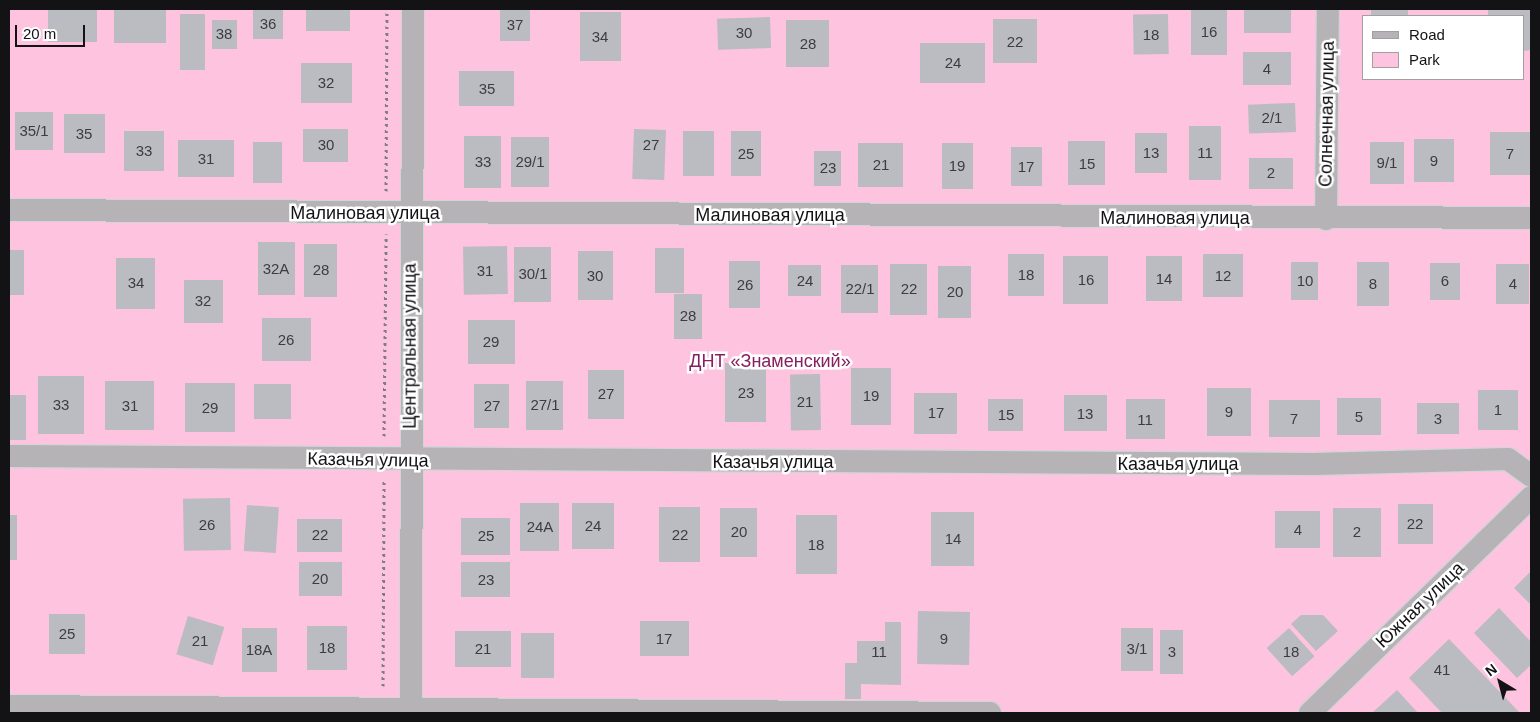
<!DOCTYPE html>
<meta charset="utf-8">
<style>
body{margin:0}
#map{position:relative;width:1540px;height:722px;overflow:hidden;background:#faf7fe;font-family:Arial,sans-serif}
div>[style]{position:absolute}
.green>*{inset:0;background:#fdc3df}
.building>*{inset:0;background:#bbbbc2;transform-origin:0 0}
.path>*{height:3px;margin-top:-1.5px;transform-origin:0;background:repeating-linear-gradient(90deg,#7f7d82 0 2.5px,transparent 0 6.5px)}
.roads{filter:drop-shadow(1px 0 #d5d2d9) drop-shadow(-1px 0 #d5d2d9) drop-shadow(0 1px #d5d2d9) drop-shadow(0 -1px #d5d2d9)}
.minor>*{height:22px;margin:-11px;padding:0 11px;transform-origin:11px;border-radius:11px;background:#b5b3b5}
span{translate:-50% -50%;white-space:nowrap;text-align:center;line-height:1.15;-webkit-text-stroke:5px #fff;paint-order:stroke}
.number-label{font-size:15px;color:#3d3c40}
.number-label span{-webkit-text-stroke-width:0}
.street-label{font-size:18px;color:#131215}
.park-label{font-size:18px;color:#881f60}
.frame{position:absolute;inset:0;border:10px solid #131215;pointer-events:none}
.legend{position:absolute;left:1362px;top:15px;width:162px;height:65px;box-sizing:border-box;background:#fff;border:1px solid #a1a0a1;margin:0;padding:6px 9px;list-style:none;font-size:15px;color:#131215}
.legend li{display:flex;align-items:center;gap:10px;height:25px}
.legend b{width:25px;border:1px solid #a1a0a1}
.north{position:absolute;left:1475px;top:657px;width:50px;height:50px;-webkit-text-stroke:4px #fff;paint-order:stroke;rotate:323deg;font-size:14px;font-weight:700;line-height:20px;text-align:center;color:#131215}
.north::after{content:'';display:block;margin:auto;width:18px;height:22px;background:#131215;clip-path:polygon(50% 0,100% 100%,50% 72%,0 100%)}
.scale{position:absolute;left:15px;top:25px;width:70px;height:22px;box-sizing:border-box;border:2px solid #131215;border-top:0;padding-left:6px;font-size:15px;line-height:18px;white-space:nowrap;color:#131215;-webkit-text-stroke:4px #fff;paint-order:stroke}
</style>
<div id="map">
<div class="green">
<div style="clip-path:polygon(evenodd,9px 9px,1531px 9px,1531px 713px,9px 713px,9px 9px,1364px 16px,1524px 16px,1524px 79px,1364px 79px,1364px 16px)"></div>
</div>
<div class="building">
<div style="left:48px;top:9px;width:49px;height:33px"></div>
<div style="left:114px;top:9px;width:52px;height:34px"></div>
<div style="left:253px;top:9px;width:30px;height:30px"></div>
<div style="left:306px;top:9px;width:44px;height:22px"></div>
<div style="left:500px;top:9px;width:30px;height:32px"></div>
<div style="left:1244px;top:9px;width:47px;height:24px"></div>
<div style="left:1371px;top:9px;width:37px;height:7px"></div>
<div style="clip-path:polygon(1488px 9px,1531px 9px,1531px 50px,1524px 51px,1524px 16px,1488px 16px)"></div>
<div style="left:1191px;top:10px;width:36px;height:45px"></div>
<div style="left:621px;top:12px;width:49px;height:41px;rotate:90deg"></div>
<div style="left:180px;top:14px;width:25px;height:56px"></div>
<div style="left:1168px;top:14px;width:40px;height:35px;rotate:89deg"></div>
<div style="left:770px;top:17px;width:31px;height:53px;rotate:88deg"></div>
<div style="left:1037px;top:19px;width:44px;height:44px;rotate:90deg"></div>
<div style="left:212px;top:20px;width:25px;height:29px"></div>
<div style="left:829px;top:20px;width:47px;height:43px;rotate:90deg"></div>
<div style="left:920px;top:43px;width:65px;height:40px"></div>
<div style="left:1291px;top:52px;width:33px;height:48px;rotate:90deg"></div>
<div style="left:301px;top:63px;width:51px;height:40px"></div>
<div style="left:514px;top:71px;width:35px;height:55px;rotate:90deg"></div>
<div style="left:1295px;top:103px;width:29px;height:47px;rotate:88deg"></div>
<div style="left:15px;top:112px;width:38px;height:38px"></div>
<div style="left:64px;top:114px;width:41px;height:39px"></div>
<div style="left:1189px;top:126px;width:32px;height:54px"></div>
<div style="left:303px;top:129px;width:45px;height:33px"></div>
<div style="left:634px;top:129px;width:32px;height:50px;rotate:2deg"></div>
<div style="left:124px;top:131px;width:40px;height:40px"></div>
<div style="left:683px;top:131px;width:31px;height:45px"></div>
<div style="left:731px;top:131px;width:30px;height:45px"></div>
<div style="left:1490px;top:132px;width:41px;height:43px"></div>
<div style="left:1135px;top:133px;width:32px;height:40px"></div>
<div style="left:464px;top:136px;width:37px;height:52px"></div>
<div style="left:511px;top:137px;width:38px;height:50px"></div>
<div style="left:1454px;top:139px;width:43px;height:40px;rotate:90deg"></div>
<div style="left:234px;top:140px;width:37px;height:56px;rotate:90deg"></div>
<div style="left:1105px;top:141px;width:44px;height:37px;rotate:90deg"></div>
<div style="left:253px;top:142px;width:29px;height:41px"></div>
<div style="left:1370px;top:142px;width:34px;height:42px"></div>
<div style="left:903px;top:143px;width:44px;height:45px;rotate:90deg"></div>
<div style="left:973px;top:143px;width:46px;height:31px;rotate:90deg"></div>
<div style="left:1011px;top:147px;width:31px;height:39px"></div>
<div style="left:814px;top:151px;width:27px;height:35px"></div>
<div style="left:1249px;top:158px;width:44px;height:31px"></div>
<div style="left:258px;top:242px;width:37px;height:53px"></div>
<div style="left:304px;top:244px;width:33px;height:53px"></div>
<div style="left:507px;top:246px;width:48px;height:44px;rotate:89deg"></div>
<div style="left:514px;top:247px;width:37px;height:55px"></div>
<div style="left:655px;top:248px;width:29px;height:45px"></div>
<div style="left:9px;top:250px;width:15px;height:45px"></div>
<div style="left:613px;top:251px;width:49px;height:35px;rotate:90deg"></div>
<div style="left:1008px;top:254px;width:36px;height:42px"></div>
<div style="left:1243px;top:254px;width:43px;height:40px;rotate:90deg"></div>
<div style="left:1063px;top:256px;width:45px;height:48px"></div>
<div style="left:1182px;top:256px;width:45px;height:36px;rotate:90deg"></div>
<div style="left:116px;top:258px;width:39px;height:51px"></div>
<div style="left:729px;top:261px;width:31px;height:47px"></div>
<div style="left:1291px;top:262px;width:27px;height:38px"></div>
<div style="left:1357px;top:262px;width:32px;height:44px"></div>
<div style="left:1430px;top:263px;width:30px;height:37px"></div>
<div style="left:890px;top:264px;width:37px;height:51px"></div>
<div style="left:1529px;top:264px;width:40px;height:33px;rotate:90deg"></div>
<div style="left:788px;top:265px;width:33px;height:31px"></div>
<div style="left:841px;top:265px;width:37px;height:48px"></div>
<div style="left:938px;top:266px;width:33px;height:52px"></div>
<div style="left:184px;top:280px;width:39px;height:43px"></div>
<div style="left:674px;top:294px;width:28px;height:45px"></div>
<div style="left:262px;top:318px;width:49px;height:43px"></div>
<div style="left:468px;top:320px;width:47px;height:44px"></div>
<div style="left:766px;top:363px;width:59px;height:41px;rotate:90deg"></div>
<div style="left:851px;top:368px;width:40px;height:57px"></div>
<div style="left:588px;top:370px;width:36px;height:49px"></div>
<div style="left:820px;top:374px;width:56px;height:30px;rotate:89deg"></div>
<div style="left:84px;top:376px;width:58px;height:46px;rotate:90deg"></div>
<div style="left:105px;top:381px;width:49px;height:49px"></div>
<div style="left:526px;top:381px;width:37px;height:49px"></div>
<div style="left:185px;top:383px;width:50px;height:49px"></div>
<div style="left:254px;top:384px;width:37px;height:35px"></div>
<div style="left:509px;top:384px;width:44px;height:35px;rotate:90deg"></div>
<div style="left:1251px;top:388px;width:48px;height:44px;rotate:90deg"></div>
<div style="left:1518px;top:390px;width:40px;height:40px;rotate:90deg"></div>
<div style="left:914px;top:393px;width:43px;height:41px"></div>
<div style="left:9px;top:395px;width:17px;height:45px"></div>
<div style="left:1107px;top:395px;width:36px;height:43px;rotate:90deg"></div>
<div style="left:1381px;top:398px;width:37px;height:44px;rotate:90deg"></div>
<div style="left:988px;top:399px;width:35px;height:32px"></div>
<div style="left:1165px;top:399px;width:40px;height:39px;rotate:90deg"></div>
<div style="left:1320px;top:400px;width:37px;height:51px;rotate:90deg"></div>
<div style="left:1459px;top:403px;width:31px;height:42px;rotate:90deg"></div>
<div style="left:230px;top:498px;width:52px;height:47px;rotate:89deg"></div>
<div style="left:559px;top:503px;width:48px;height:39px;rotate:90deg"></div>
<div style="left:572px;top:503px;width:42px;height:46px"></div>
<div style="left:1398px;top:504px;width:35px;height:40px"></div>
<div style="left:247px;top:505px;width:32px;height:46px;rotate:4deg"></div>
<div style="left:700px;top:507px;width:55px;height:41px;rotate:90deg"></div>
<div style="left:720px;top:508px;width:37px;height:49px"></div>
<div style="left:1333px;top:508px;width:48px;height:49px"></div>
<div style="left:1320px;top:511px;width:37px;height:45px;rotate:90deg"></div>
<div style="left:931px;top:512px;width:43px;height:54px"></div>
<div style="left:9px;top:515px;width:8px;height:45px"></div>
<div style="left:837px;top:515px;width:59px;height:41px;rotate:90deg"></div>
<div style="left:461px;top:518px;width:49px;height:37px"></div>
<div style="left:297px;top:519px;width:45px;height:33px"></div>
<div style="left:299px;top:562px;width:43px;height:34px"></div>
<div style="left:510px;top:562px;width:35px;height:49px;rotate:90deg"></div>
<div style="clip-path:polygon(1531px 571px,1531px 605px,1514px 588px)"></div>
<div style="clip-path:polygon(1499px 608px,1531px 642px,1531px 665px,1517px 678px,1474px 633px)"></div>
<div style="left:970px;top:612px;width:53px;height:52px;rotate:91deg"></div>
<div style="left:49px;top:614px;width:36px;height:40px"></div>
<div style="clip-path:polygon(1301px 615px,1323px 615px,1338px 631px,1316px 651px,1291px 624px)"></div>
<div style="left:188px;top:616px;width:38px;height:40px;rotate:17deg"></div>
<div style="left:640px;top:621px;width:49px;height:35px"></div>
<div style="clip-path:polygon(885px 622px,901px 622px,901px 685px,861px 684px,861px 699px,845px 699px,845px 663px,857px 663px,857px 641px,885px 641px)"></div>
<div style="left:307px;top:626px;width:40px;height:44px"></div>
<div style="left:277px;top:628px;width:44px;height:35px;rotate:90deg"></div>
<div style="left:1121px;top:628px;width:32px;height:43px"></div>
<div style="left:1289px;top:628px;width:38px;height:30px;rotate:48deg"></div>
<div style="left:1160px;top:630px;width:23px;height:44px"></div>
<div style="left:455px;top:631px;width:56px;height:36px"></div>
<div style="left:521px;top:633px;width:33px;height:45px"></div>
<div style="clip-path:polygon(1449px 639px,1520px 713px,1442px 713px,1409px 678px)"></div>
<div style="clip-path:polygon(1397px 690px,1418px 713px,1372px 713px)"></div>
</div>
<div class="path">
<div style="left:386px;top:191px;width:182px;rotate:-89.7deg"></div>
<div style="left:384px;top:436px;width:202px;rotate:-89.4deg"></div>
<div style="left:383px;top:686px;width:207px;rotate:-89.7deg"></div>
</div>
<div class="roads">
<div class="minor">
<div style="left:9px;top:210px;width:1522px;rotate:0.3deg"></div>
<div style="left:1326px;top:219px;width:210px;rotate:-89.5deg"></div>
<div style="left:9px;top:456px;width:1305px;rotate:0.35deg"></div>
<div style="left:1314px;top:464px;width:194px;rotate:-1.5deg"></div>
<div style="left:1508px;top:459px;width:29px;rotate:36deg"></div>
<div style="left:9px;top:706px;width:981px;rotate:0.41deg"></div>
<div style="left:411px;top:713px;width:704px;rotate:-89.84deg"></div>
<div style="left:1310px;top:713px;width:309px;rotate:-44.3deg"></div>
</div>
</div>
<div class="number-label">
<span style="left:268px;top:24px">36</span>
<span style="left:515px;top:25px">37</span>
<span style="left:1209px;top:32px">16</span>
<span style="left:744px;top:33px">30</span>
<span style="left:224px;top:34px">38</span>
<span style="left:1151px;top:35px">18</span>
<span style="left:600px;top:37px">34</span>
<span style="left:1015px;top:42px">22</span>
<span style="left:808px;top:44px">28</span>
<span style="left:953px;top:63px">24</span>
<span style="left:1267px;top:69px">4</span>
<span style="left:326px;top:83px">32</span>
<span style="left:487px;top:89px">35</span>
<span style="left:1272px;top:118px">2/1</span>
<span style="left:34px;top:131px">35/1</span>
<span style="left:84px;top:134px">35</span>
<span style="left:326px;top:145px">30</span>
<span style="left:651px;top:145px">27</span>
<span style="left:144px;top:151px">33</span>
<span style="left:1151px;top:153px">13</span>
<span style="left:1205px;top:153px">11</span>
<span style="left:746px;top:154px">25</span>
<span style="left:1510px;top:154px">7</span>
<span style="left:206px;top:159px">31</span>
<span style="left:1434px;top:161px">9</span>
<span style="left:483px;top:162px">33</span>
<span style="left:530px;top:162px">29/1</span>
<span style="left:1387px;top:163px">9/1</span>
<span style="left:1087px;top:164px">15</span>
<span style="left:881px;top:165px">21</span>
<span style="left:957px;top:166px">19</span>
<span style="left:1026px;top:167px">17</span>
<span style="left:828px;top:168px">23</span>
<span style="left:1271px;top:173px">2</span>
<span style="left:276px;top:269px">32А</span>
<span style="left:321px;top:270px">28</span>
<span style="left:485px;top:271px">31</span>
<span style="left:533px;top:274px">30/1</span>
<span style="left:1026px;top:275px">18</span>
<span style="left:595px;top:276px">30</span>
<span style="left:1223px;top:276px">12</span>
<span style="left:1164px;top:279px">14</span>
<span style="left:1086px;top:280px">16</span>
<span style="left:805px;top:281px">24</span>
<span style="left:1305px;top:281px">10</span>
<span style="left:1445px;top:281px">6</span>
<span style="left:136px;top:283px">34</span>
<span style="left:1373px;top:284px">8</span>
<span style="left:1513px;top:284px">4</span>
<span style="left:745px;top:285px">26</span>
<span style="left:860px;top:289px">22/1</span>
<span style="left:909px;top:289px">22</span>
<span style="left:955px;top:292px">20</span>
<span style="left:203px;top:301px">32</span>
<span style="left:688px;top:316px">28</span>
<span style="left:286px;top:340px">26</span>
<span style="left:491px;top:342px">29</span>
<span style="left:746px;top:393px">23</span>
<span style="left:606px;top:394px">27</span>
<span style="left:871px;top:396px">19</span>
<span style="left:805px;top:402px">21</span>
<span style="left:61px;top:405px">33</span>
<span style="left:545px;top:405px">27/1</span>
<span style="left:130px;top:406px">31</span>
<span style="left:492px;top:406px">27</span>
<span style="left:210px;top:408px">29</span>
<span style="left:1498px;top:410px">1</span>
<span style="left:1229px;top:412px">9</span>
<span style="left:936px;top:413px">17</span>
<span style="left:1085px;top:414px">13</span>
<span style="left:1006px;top:415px">15</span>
<span style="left:1359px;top:417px">5</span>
<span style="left:1294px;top:419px">7</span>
<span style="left:1438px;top:419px">3</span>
<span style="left:1145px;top:420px">11</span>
<span style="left:1415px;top:524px">22</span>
<span style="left:207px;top:525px">26</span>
<span style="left:593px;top:526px">24</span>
<span style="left:540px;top:527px">24А</span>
<span style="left:1298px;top:530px">4</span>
<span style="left:739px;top:532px">20</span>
<span style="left:1357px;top:532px">2</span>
<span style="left:320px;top:535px">22</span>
<span style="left:680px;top:535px">22</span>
<span style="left:486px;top:536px">25</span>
<span style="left:953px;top:539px">14</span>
<span style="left:816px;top:545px">18</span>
<span style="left:320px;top:579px">20</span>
<span style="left:486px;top:580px">23</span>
<span style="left:67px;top:634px">25</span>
<span style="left:664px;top:639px">17</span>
<span style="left:944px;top:639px">9</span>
<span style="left:200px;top:641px">21</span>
<span style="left:327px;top:648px">18</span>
<span style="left:483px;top:649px">21</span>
<span style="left:1137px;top:649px">3/1</span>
<span style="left:259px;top:650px">18А</span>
<span style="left:879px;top:652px">11</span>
<span style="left:1172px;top:652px">3</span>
<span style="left:1291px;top:652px">18</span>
<span style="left:1442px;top:670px">41</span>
</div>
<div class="street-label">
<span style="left:1327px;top:114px;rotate:-89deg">Солнечная улица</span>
<span style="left:365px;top:213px">Малиновая улица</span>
<span style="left:770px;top:215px">Малиновая улица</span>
<span style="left:1175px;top:218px">Малиновая улица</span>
<span style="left:410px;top:346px;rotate:-90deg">Центральная улица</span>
<span style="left:368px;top:460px;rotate:1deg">Казачья улица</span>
<span style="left:773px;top:462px">Казачья улица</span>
<span style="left:1178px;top:464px">Казачья улица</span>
<span style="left:1420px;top:605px;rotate:-44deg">Южная улица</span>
</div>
<div class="park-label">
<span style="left:770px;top:361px">ДНТ «Знаменский»</span>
</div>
<div class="frame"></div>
<ul class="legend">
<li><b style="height:6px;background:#b5b3b5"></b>Road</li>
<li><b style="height:14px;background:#fdc3df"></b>Park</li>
</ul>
<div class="north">N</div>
<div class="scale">20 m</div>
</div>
